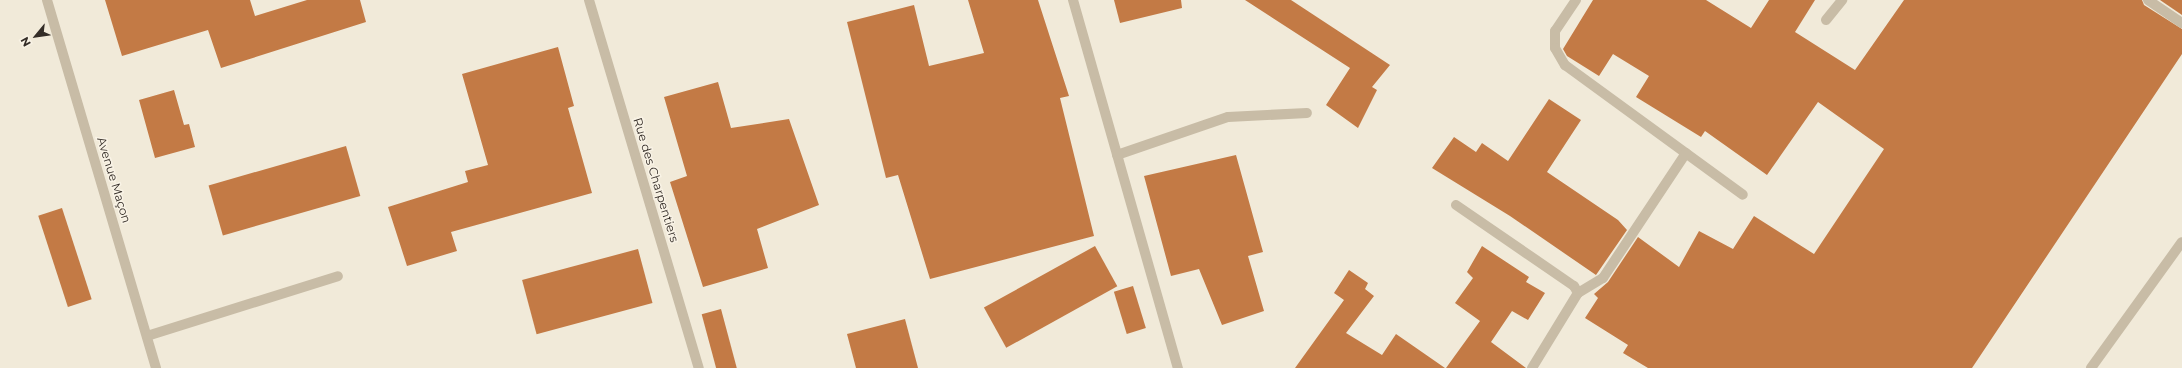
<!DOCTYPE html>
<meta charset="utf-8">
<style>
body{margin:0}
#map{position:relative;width:2182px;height:368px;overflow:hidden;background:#f1ead9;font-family:Montserrat,sans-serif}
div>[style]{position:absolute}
.building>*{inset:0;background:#c37a45;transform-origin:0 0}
.minor>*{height:10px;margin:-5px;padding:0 5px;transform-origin:5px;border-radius:5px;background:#c8bca6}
span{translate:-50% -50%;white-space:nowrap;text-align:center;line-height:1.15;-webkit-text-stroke:3px #f9f3e6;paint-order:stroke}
.street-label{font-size:12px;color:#342d27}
.north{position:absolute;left:16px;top:16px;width:40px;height:40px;-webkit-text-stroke:3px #f9f3e6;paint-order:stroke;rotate:241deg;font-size:11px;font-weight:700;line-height:16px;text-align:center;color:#342d27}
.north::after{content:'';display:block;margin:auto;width:14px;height:18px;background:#342d27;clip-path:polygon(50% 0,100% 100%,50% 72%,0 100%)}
</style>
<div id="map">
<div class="building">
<div style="clip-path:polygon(105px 0,250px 0,255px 16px,307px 0,360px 0,366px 22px,221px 68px,208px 30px,122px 56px)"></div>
<div style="clip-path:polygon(968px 0,1038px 0,1069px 96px,1060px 98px,1094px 236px,930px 279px,898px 175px,886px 178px,847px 22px,914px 5px,929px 66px,984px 53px)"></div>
<div style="clip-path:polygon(1114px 0,1181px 0,1182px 8px,1120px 23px)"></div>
<div style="clip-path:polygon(1245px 0,1291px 0,1390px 65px,1372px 87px,1377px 90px,1358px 128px,1326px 105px,1350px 68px)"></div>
<div style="clip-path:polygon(1593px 0,1706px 0,1751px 28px,1769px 0,1815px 0,1795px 32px,1855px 70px,1904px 0,2142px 0,2144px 5px,2182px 29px,2182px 54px,1972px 368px,1648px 368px,1623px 353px,1628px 345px,1585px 318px,1598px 298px,1594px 294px,1608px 282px,1638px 237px,1679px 267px,1699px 231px,1733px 249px,1754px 216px,1814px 254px,1884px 149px,1818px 102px,1767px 175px,1705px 131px,1701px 137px,1636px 97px,1649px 76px,1613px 54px,1599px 76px,1567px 56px,1563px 49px)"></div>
<div style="clip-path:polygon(2160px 0,2182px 0,2182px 15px)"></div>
<div style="clip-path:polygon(558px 47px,574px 106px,568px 108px,592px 193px,451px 232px,457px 251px,407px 266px,388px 207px,468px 182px,465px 171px,488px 165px,462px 74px)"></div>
<div style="clip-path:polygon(718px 82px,731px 128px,789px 119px,819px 205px,757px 229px,768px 268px,703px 287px,670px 182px,687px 176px,664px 97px)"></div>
<div style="clip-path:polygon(174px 90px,184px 125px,189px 124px,195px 147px,155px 158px,139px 100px)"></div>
<div style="clip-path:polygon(1549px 99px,1581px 120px,1547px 172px,1618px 220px,1627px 230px,1596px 275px,1510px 216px,1432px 168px,1454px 137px,1476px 152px,1482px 143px,1508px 161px)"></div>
<div style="left:346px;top:146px;width:52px;height:143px;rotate:74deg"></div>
<div style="clip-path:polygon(1236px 155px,1263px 252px,1248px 256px,1264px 311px,1222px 325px,1199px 269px,1171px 276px,1144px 176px)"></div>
<div style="left:62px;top:208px;width:96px;height:25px;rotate:72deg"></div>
<div style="left:1095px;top:246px;width:46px;height:127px;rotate:61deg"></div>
<div style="clip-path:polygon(1482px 246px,1529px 277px,1526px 282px,1545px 293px,1528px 320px,1512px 311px,1491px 342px,1526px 368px,1446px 368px,1480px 321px,1455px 303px,1473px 278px,1467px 272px)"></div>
<div style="left:638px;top:249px;width:56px;height:120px;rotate:75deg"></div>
<div style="clip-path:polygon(1349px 270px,1368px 283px,1365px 289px,1374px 296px,1346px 333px,1382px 355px,1396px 334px,1445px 368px,1295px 368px,1344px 300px,1334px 293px)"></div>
<div style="left:1133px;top:286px;width:44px;height:20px;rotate:73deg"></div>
<div style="left:721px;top:309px;width:61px;height:20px;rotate:75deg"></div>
<div style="clip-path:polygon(905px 319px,918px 368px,856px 368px,847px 334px)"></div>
</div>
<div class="minor">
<div style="left:47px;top:0;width:384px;rotate:73.5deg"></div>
<div style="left:589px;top:0;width:384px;rotate:73.4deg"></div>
<div style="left:1073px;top:0;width:383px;rotate:74.1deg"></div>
<div style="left:1576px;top:0;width:37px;rotate:124deg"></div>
<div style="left:1555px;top:31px;width:17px;rotate:90deg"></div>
<div style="left:1555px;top:48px;width:20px;rotate:60deg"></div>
<div style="left:1565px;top:65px;width:220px;rotate:36.1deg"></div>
<div style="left:2148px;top:0;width:41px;rotate:34.1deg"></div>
<div style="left:1826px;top:20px;width:26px;rotate:-51deg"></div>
<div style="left:1117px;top:155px;width:117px;rotate:-18.9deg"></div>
<div style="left:1228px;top:117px;width:79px;rotate:-2.9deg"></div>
<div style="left:1456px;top:205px;width:143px;rotate:34.5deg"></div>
<div style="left:1574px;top:286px;width:8px;rotate:60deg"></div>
<div style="left:147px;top:336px;width:200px;rotate:-17.4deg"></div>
<div style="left:1532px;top:368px;width:88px;rotate:-58.5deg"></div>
<div style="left:1578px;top:293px;width:29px;rotate:-31deg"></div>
<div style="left:1603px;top:278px;width:150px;rotate:-56.4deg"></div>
<div style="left:2091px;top:368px;width:155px;rotate:-54.2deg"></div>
</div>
<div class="street-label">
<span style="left:114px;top:180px;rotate:73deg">Avenue Maçon</span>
<span style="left:656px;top:180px;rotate:73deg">Rue des Charpentiers</span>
</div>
<div class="north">N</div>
</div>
